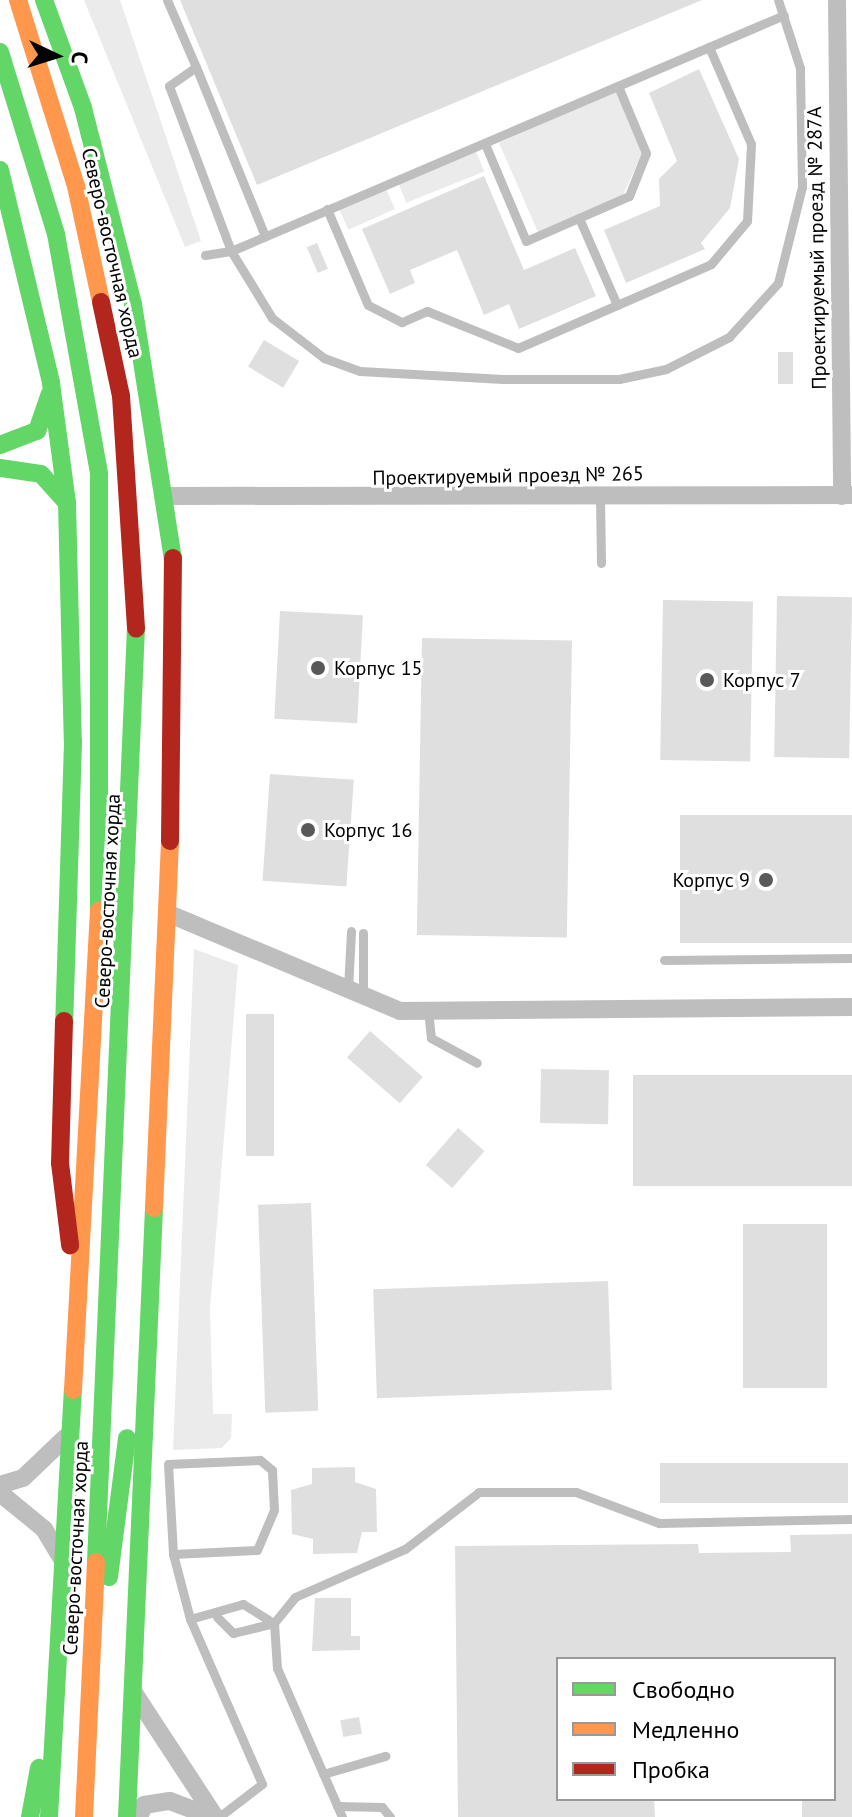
<!DOCTYPE html>
<meta charset="utf-8">
<style>
body{margin:0}
#map{position:relative;width:852px;height:1817px;overflow:hidden;background:#fff;font-family:"PT Sans",sans-serif}
div>[style]{position:absolute}
.green>*{inset:0;background:#ebebeb;transform-origin:0 0}
.building>*{inset:0;background:#dfdfdf;transform-origin:0 0}
.lane>*{height:9px;margin:-4.5px;padding:0 4.5px;transform-origin:4.5px;border-radius:4.5px;background:#bebebe}
.street>*{height:18px;margin:-9px;padding:0 9px;transform-origin:9px;border-radius:9px;background:#bebebe}
.fast>*{height:18px;margin:-9px;padding:0 9px;transform-origin:9px;border-radius:9px;background:#63d668}
.slow>*{height:18px;margin:-9px;padding:0 9px;transform-origin:9px;border-radius:9px;background:#ff974d}
.jam>*{height:18px;margin:-9px;padding:0 9px;transform-origin:9px;border-radius:9px;background:#b3261e}
.dots>*{width:22px;height:22px;translate:-50% -50%;box-sizing:border-box;border:4px solid #fff;border-radius:50%}
span{translate:-50% -50%;white-space:nowrap;text-align:center;line-height:1.15;-webkit-text-stroke:6px #fff;paint-order:stroke}
.street-label{font-size:20px;color:#000}
.poi-label{font-size:20px;color:#000}
.left{translate:0 -50%;text-align:left}
.right{translate:-100% -50%;text-align:right}
.legend{position:absolute;left:556px;top:1657px;width:280px;height:144px;box-sizing:border-box;background:#fff;border:2px solid #999;margin:0;padding:10px 14px;list-style:none;font-size:24px;color:#000}
.legend li{display:flex;align-items:center;gap:16px;height:40px}
.legend b{width:40px;border:2px solid #999}
.north{position:absolute;left:16px;top:16px;width:80px;height:80px;-webkit-text-stroke:6px #fff;paint-order:stroke;rotate:94deg;font-size:22px;font-weight:700;line-height:32px;text-align:center;color:#000}
.north::after{content:'';display:block;margin:auto;width:28px;height:36px;background:#000;clip-path:polygon(50% 0,100% 100%,50% 72%,0 100%)}
</style>
<div id="map">
<div class="green">
<div style="clip-path:polygon(84px 0,120px 0,201px 241px,185px 247px)"></div>
<div style="clip-path:polygon(616px 91px,642px 154px,623px 195px,538px 232px,499px 143px)"></div>
<div style="left:476px;top:151px;width:22px;height:84px;rotate:68deg"></div>
<div style="left:386px;top:189px;width:22px;height:51px;rotate:66deg"></div>
<div style="clip-path:polygon(194px 949px,238px 965px,210px 1309px,213px 1414px,232px 1414px,231px 1438px,222px 1448px,173px 1450px)"></div>
</div>
<div class="building">
<div style="clip-path:polygon(180px 0,702px 0,257px 185px)"></div>
<div style="clip-path:polygon(699px 69px,739px 159px,730px 208px,701px 243px,705px 249px,626px 283px,604px 230px,660px 206px,659px 179px,677px 161px,649px 93px)"></div>
<div style="clip-path:polygon(484px 176px,524px 270px,575px 248px,596px 296px,519px 329px,509px 304px,484px 315px,457px 250px,410px 270px,415px 283px,390px 294px,362px 229px)"></div>
<div style="left:317px;top:243px;width:28px;height:11px;rotate:67deg"></div>
<div style="left:264px;top:340px;width:41px;height:31px;rotate:31deg"></div>
<div style="left:778px;top:352px;width:15px;height:32px"></div>
<div style="left:777px;top:596px;width:75px;height:161px;rotate:1deg"></div>
<div style="left:663px;top:600px;width:90px;height:160px;rotate:1deg"></div>
<div style="left:280px;top:611px;width:83px;height:108px;rotate:3deg"></div>
<div style="left:422px;top:638px;width:150px;height:297px;rotate:1deg"></div>
<div style="left:270px;top:774px;width:84px;height:107px;rotate:4deg"></div>
<div style="left:852px;top:815px;width:128px;height:172px;rotate:90deg"></div>
<div style="left:246px;top:1014px;width:28px;height:142px"></div>
<div style="left:370px;top:1031px;width:70px;height:35px;rotate:41deg"></div>
<div style="left:541px;top:1069px;width:68px;height:54px;rotate:1deg"></div>
<div style="left:852px;top:1075px;width:111px;height:219px;rotate:90deg"></div>
<div style="left:458px;top:1128px;width:35px;height:49px;rotate:41deg"></div>
<div style="left:311px;top:1203px;width:208px;height:53px;rotate:88deg"></div>
<div style="left:743px;top:1224px;width:84px;height:164px"></div>
<div style="left:608px;top:1281px;width:109px;height:235px;rotate:88deg"></div>
<div style="left:660px;top:1463px;width:188px;height:40px"></div>
<div style="clip-path:polygon(355px 1467px,355px 1482px,376px 1489px,377px 1532px,362px 1532px,357px 1553px,313px 1554px,313px 1539px,292px 1534px,291px 1490px,312px 1484px,312px 1468px)"></div>
<div style="clip-path:polygon(852px 1534px,852px 1817px,802px 1817px,802px 1799px,834px 1799px,834px 1659px,558px 1659px,558px 1799px,654px 1799px,655px 1817px,458px 1817px,455px 1546px,698px 1544px,699px 1553px,791px 1552px,790px 1535px)"></div>
<div style="clip-path:polygon(315px 1598px,351px 1598px,351px 1636px,360px 1636px,360px 1650px,312px 1651px)"></div>
<div style="left:359px;top:1717px;width:17px;height:19px;rotate:80deg"></div>
</div>
<div class="lane">
<div style="left:167px;top:0;width:73px;rotate:66.6deg"></div>
<div style="left:196px;top:67px;width:33px;rotate:145deg"></div>
<div style="left:169px;top:86px;width:176px;rotate:69.4deg"></div>
<div style="left:231px;top:251px;width:79px;rotate:58.5deg"></div>
<div style="left:272px;top:318px;width:66px;rotate:37.6deg"></div>
<div style="left:324px;top:358px;width:38px;rotate:20deg"></div>
<div style="left:360px;top:371px;width:143px;rotate:3.2deg"></div>
<div style="left:503px;top:379px;width:116px"></div>
<div style="left:619px;top:379px;width:48px;rotate:-12deg"></div>
<div style="left:666px;top:369px;width:71px;rotate:-26.9deg"></div>
<div style="left:729px;top:337px;width:73px;rotate:-47.8deg"></div>
<div style="left:778px;top:283px;width:99px;rotate:-76deg"></div>
<div style="left:802px;top:187px;width:119px;rotate:-91deg"></div>
<div style="left:800px;top:68px;width:71px;rotate:-107.9deg"></div>
<div style="left:196px;top:67px;width:183px;rotate:67.8deg"></div>
<div style="left:485px;top:144px;width:105px;rotate:67.1deg"></div>
<div style="left:526px;top:241px;width:112px;rotate:-23.6deg"></div>
<div style="left:629px;top:196px;width:46px;rotate:-68.4deg"></div>
<div style="left:646px;top:153px;width:73px;rotate:-112.7deg"></div>
<div style="left:327px;top:209px;width:104px;rotate:66.9deg"></div>
<div style="left:368px;top:305px;width:38px;rotate:27deg"></div>
<div style="left:402px;top:322px;width:27px;rotate:-24deg"></div>
<div style="left:427px;top:311px;width:98px;rotate:22.1deg"></div>
<div style="left:518px;top:348px;width:210px;rotate:-23.5deg"></div>
<div style="left:711px;top:264px;width:56px;rotate:-50.1deg"></div>
<div style="left:747px;top:221px;width:77px;rotate:-87deg"></div>
<div style="left:751px;top:144px;width:106px;rotate:-113.4deg"></div>
<div style="left:579px;top:218px;width:95px;rotate:66.4deg"></div>
<div style="left:205px;top:255px;width:26px;rotate:-9deg"></div>
<div style="left:231px;top:251px;width:601px;rotate:-23.11deg"></div>
<div style="left:600px;top:498px;width:65px;rotate:89.1deg"></div>
<div style="left:664px;top:960px;width:188px;rotate:-0.6deg"></div>
<div style="left:348px;top:989px;width:58px;rotate:-87deg"></div>
<div style="left:363px;top:995px;width:62px;rotate:-90deg"></div>
<div style="left:428px;top:1010px;width:28px;rotate:84deg"></div>
<div style="left:431px;top:1038px;width:52px;rotate:28.5deg"></div>
<div style="left:173px;top:1554px;width:84px;rotate:-2.7deg"></div>
<div style="left:257px;top:1550px;width:43px;rotate:-67deg"></div>
<div style="left:274px;top:1510px;width:40px;rotate:-92.9deg"></div>
<div style="left:272px;top:1470px;width:16px;rotate:-140deg"></div>
<div style="left:260px;top:1460px;width:92px;rotate:177.5deg"></div>
<div style="left:168px;top:1464px;width:90px;rotate:86.8deg"></div>
<div style="left:173px;top:1554px;width:67px;rotate:75.3deg"></div>
<div style="left:190px;top:1619px;width:180px;rotate:66.4deg"></div>
<div style="left:262px;top:1784px;width:54px;rotate:142.5deg"></div>
<div style="left:217px;top:1617px;width:23px;rotate:45deg"></div>
<div style="left:233px;top:1633px;width:42px;rotate:-13.7deg"></div>
<div style="left:274px;top:1623px;width:45px;rotate:86.2deg"></div>
<div style="left:277px;top:1668px;width:163px;rotate:66.4deg"></div>
<div style="left:190px;top:1619px;width:55px;rotate:-15.8deg"></div>
<div style="left:243px;top:1604px;width:36px;rotate:32deg"></div>
<div style="left:274px;top:1623px;width:33px;rotate:-51deg"></div>
<div style="left:295px;top:1597px;width:120px;rotate:-23.6deg"></div>
<div style="left:405px;top:1549px;width:93px;rotate:-37.6deg"></div>
<div style="left:479px;top:1492px;width:97px"></div>
<div style="left:576px;top:1492px;width:89px;rotate:20.5deg"></div>
<div style="left:659px;top:1523px;width:193px;rotate:-1.2deg"></div>
<div style="left:323px;top:1774px;width:65px;rotate:-16.2deg"></div>
<div style="left:337px;top:1806px;width:45px;rotate:1.3deg"></div>
<div style="left:382px;top:1807px;width:13px;rotate:51deg"></div>
</div>
<div class="street">
<div style="left:837px;top:0;width:496px;rotate:89.4deg"></div>
<div style="left:166px;top:496px;width:686px;rotate:-0.08deg"></div>
<div style="left:167px;top:913px;width:253px;rotate:22.8deg"></div>
<div style="left:400px;top:1011px;width:452px;rotate:-0.5deg"></div>
<div style="left:0;top:1485px;width:24px;rotate:-17deg"></div>
<div style="left:23px;top:1478px;width:59px;rotate:-43.6deg"></div>
<div style="left:0;top:1493px;width:57px;rotate:39.3deg"></div>
<div style="left:44px;top:1529px;width:33px;rotate:59deg"></div>
<div style="left:134px;top:1693px;width:148px;rotate:56.8deg"></div>
<div style="left:139px;top:1817px;width:13px;rotate:-67deg"></div>
<div style="left:144px;top:1805px;width:26px;rotate:-9deg"></div>
<div style="left:170px;top:1801px;width:45px;rotate:20.9deg"></div>
</div>
<div class="fast">
<div style="left:44px;top:0;width:115px;rotate:70.1deg"></div>
<div style="left:83px;top:108px;width:202px;rotate:75.7deg"></div>
<div style="left:133px;top:304px;width:257px;rotate:81.1deg"></div>
<div style="left:0;top:52px;width:190px;rotate:72.9deg"></div>
<div style="left:56px;top:234px;width:244px;rotate:79.8deg"></div>
<div style="left:99px;top:474px;width:437px;rotate:90deg"></div>
<div style="left:0;top:170px;width:219px;rotate:76.5deg"></div>
<div style="left:51px;top:383px;width:121px;rotate:82.4deg"></div>
<div style="left:67px;top:503px;width:239px;rotate:88.6deg"></div>
<div style="left:73px;top:742px;width:279px;rotate:91.8deg"></div>
<div style="left:0;top:445px;width:40px;rotate:-21deg"></div>
<div style="left:37px;top:431px;width:39px;rotate:-71deg"></div>
<div style="left:0;top:468px;width:41px;rotate:8.3deg"></div>
<div style="left:41px;top:474px;width:39px;rotate:48deg"></div>
<div style="left:96px;top:1562px;width:934px;rotate:-87.55deg"></div>
<div style="left:109px;top:1577px;width:140px;rotate:-82.6deg"></div>
<div style="left:30px;top:1817px;width:50px;rotate:-79.6deg"></div>
<div style="left:49px;top:1817px;width:428px;rotate:-86.8deg"></div>
<div style="left:127px;top:1817px;width:610px;rotate:-87.46deg"></div>
</div>
<div class="slow">
<div style="left:18px;top:0;width:195px;rotate:72.7deg"></div>
<div style="left:76px;top:186px;width:119px;rotate:77.8deg"></div>
<div style="left:154px;top:1208px;width:367px;rotate:-87.5deg"></div>
<div style="left:73px;top:1390px;width:480px;rotate:-86.9deg"></div>
<div style="left:84px;top:1817px;width:255px;rotate:-87.3deg"></div>
</div>
<div class="jam">
<div style="left:101px;top:302px;width:96px;rotate:78deg"></div>
<div style="left:121px;top:396px;width:233px;rotate:86.3deg"></div>
<div style="left:170px;top:841px;width:283px;rotate:-89.4deg"></div>
<div style="left:64px;top:1021px;width:142px;rotate:91.6deg"></div>
<div style="left:60px;top:1163px;width:83px;rotate:83deg"></div>
</div>
<div class="dots">
<div style="left:318px;top:668px;background:#595959"></div>
<div style="left:707px;top:680px;background:#595959"></div>
<div style="left:308px;top:830px;background:#595959"></div>
<div style="left:766px;top:880px;background:#595959"></div>
</div>
<div class="street-label">
<span style="left:817px;top:248px;rotate:-91deg">Проектируемый проезд № 287А</span>
<span style="left:112px;top:253px;rotate:77deg">Северо-восточная хорда</span>
<span style="left:508px;top:476px;rotate:-1deg">Проектируемый проезд № 265</span>
<span style="left:108px;top:901px;rotate:-87deg">Северо-восточная хорда</span>
<span style="left:76px;top:1548px;rotate:-87deg">Северо-восточная хорда</span>
</div>
<div class="poi-label">
<span class="left" style="left:334px;top:668px">Корпус 15</span>
<span class="left" style="left:723px;top:680px">Корпус 7</span>
<span class="left" style="left:324px;top:830px">Корпус 16</span>
<span class="right" style="left:750px;top:880px">Корпус 9</span>
</div>
<ul class="legend">
<li><b style="height:10px;background:#63d668"></b>Свободно</li>
<li><b style="height:10px;background:#ff974d"></b>Медленно</li>
<li><b style="height:10px;background:#b3261e"></b>Пробка</li>
</ul>
<div class="north">С</div>
</div>
